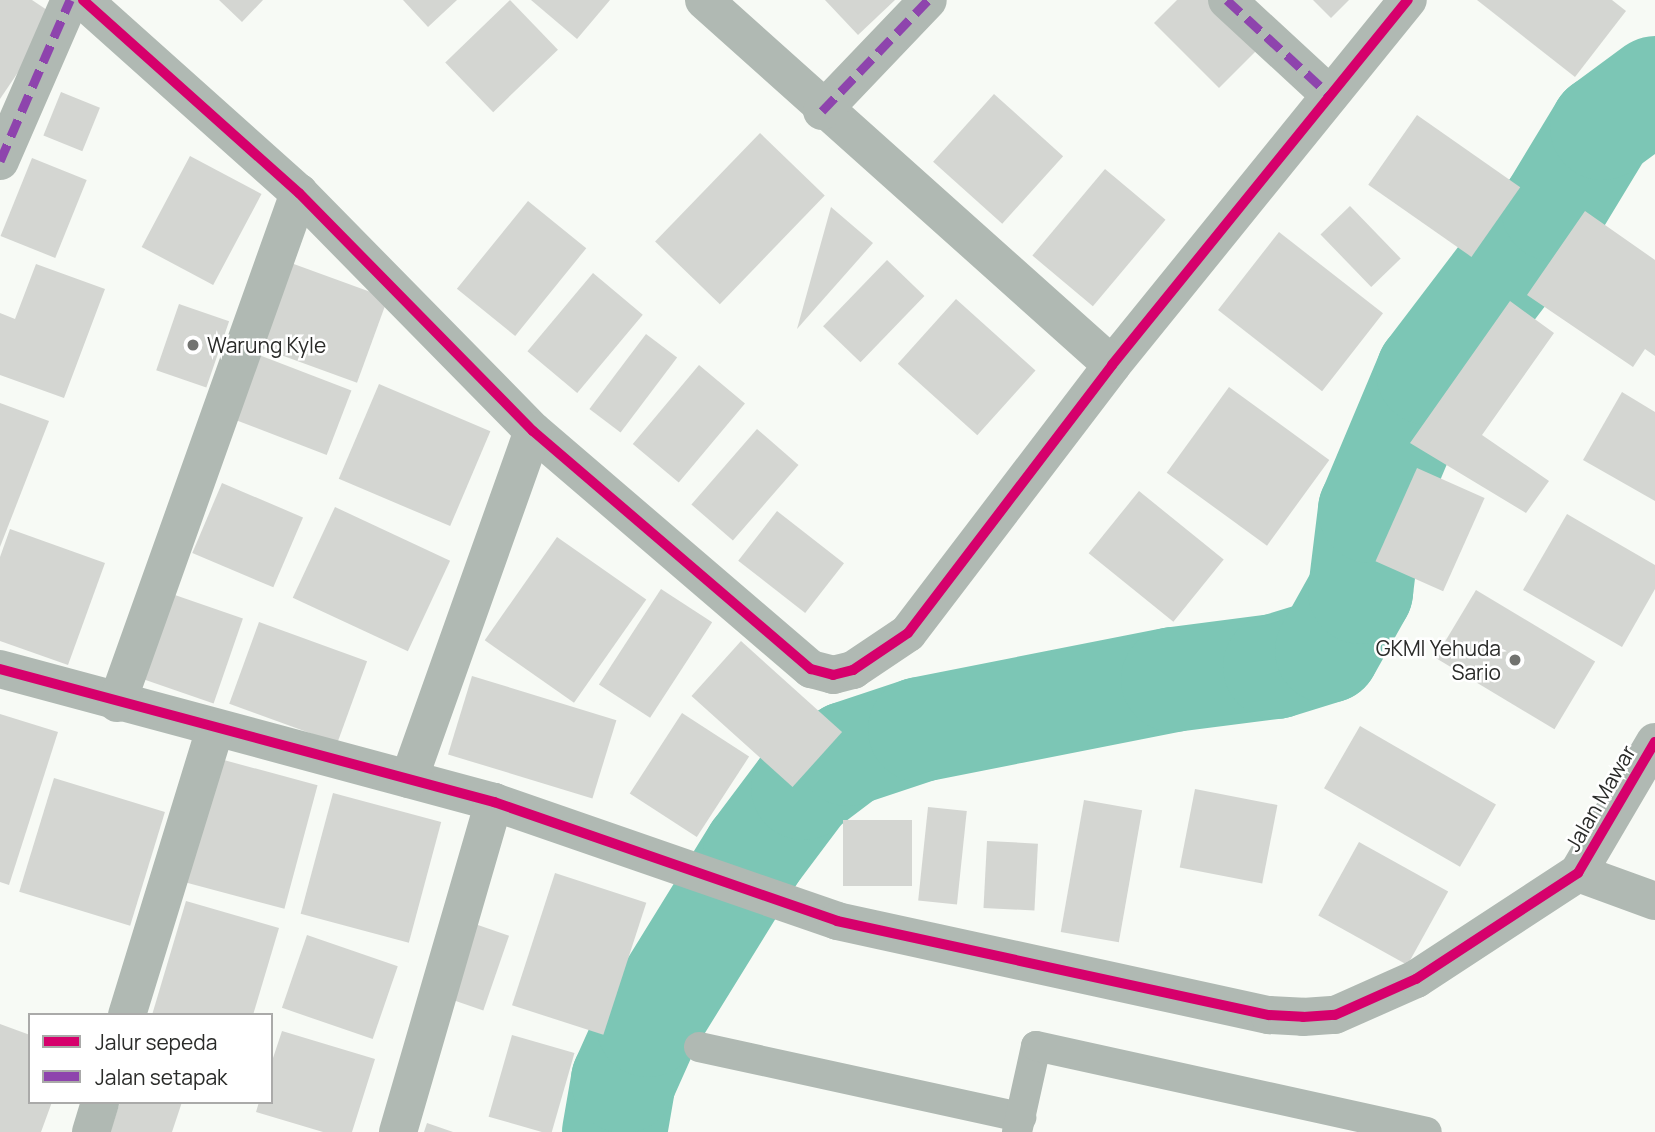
<!DOCTYPE html>
<style>
body{margin:0}
#map{position:relative;width:1655px;height:1132px;overflow:hidden;background:#f7faf5;font-family:Manrope,sans-serif}
div>[style]{position:absolute}
.river>*{height:105px;margin:-52.5px;padding:0 52.5px;transform-origin:52.5px;border-radius:52.5px;background:#7cc6b5}
.building>*{inset:0;background:#d4d6d2;transform-origin:0 0}
.service>*{height:30px;margin:-15px;padding:0 15px;transform-origin:15px;border-radius:15px;background:#b0b9b3}
.minor>*{height:38px;margin:-19px;padding:0 19px;transform-origin:19px;border-radius:19px;background:#b0b9b3}
.quiet>*{height:9px;margin-top:-4.5px;transform-origin:0;background:repeating-linear-gradient(90deg,#8e44ad 0 18px,transparent 0 27px)}
.cycleway>*{height:10px;margin:-5px;padding:0 5px;transform-origin:5px;border-radius:5px;background:#d6006c}
.dots>*{width:19px;height:19px;translate:-50% -50%;box-sizing:border-box;border:4px solid #fff;border-radius:50%}
span{translate:-50% -50%;white-space:nowrap;text-align:center;line-height:1.15;-webkit-text-stroke:5px #fff;paint-order:stroke}
.poi-label{font-size:21px;color:#2a2b29}
.left{translate:0 -50%;text-align:left}
.right{translate:-100% -50%;text-align:right}
.street-label{font-size:21px;color:#2a2b29}
.legend{position:absolute;left:28px;top:1013px;width:245px;height:91px;box-sizing:border-box;background:#fff;border:2px solid #aaaaa9;margin:0;padding:9px 12px;list-style:none;font-size:21px;color:#2a2b29}
.legend li{display:flex;align-items:center;gap:14px;height:35px}
.legend b{width:35px;border:2px solid #aaaaa9}
</style>
<div id="map">
<div class="river">
<div style="left:614px;top:1132px;width:53px;rotate:-80.2deg"></div>
<div style="left:623px;top:1080px;width:61px;rotate:-65.9deg"></div>
<div style="left:648px;top:1024px;width:203px;rotate:-58.3deg"></div>
<div style="left:755px;top:851px;width:80px;rotate:-53.1deg"></div>
<div style="left:803px;top:787px;width:56px;rotate:-37.1deg"></div>
<div style="left:848px;top:753px;width:76px;rotate:-18.4deg"></div>
<div style="left:920px;top:729px;width:258px;rotate:-11.2deg"></div>
<div style="left:1173px;top:679px;width:103px;rotate:-7.3deg"></div>
<div style="left:1275px;top:666px;width:54px;rotate:-17.1deg"></div>
<div style="left:1327px;top:650px;width:68px;rotate:-60.8deg"></div>
<div style="left:1360px;top:591px;width:82px;rotate:-83deg"></div>
<div style="left:1370px;top:510px;width:150px;rotate:-67.2deg"></div>
<div style="left:1428px;top:372px;width:206px;rotate:-52.7deg"></div>
<div style="left:1553px;top:208px;width:95px;rotate:-58.8deg"></div>
<div style="left:1602px;top:127px;width:66px;rotate:-36.3deg"></div>
</div>
<div class="building">
<div style="clip-path:polygon(0 0,32px 0,56px 16px,0 99px)"></div>
<div style="clip-path:polygon(219px 0,263px 0,242px 22px)"></div>
<div style="clip-path:polygon(403px 0,457px 0,428px 27px)"></div>
<div style="left:510px;top:0;width:69px;height:90px;rotate:46deg"></div>
<div style="clip-path:polygon(531px 0,610px 0,577px 39px)"></div>
<div style="clip-path:polygon(825px 0,895px 0,858px 35px)"></div>
<div style="clip-path:polygon(1177px 0,1219px 0,1263px 44px,1219px 88px,1154px 23px)"></div>
<div style="clip-path:polygon(1313px 0,1349px 0,1331px 18px)"></div>
<div style="clip-path:polygon(1477px 0,1612px 0,1626px 11px,1575px 77px)"></div>
<div style="left:61px;top:92px;width:42px;height:47px;rotate:22deg"></div>
<div style="left:994px;top:94px;width:93px;height:91px;rotate:42deg"></div>
<div style="left:1417px;top:115px;width:126px;height:85px;rotate:35deg"></div>
<div style="left:760px;top:133px;width:90px;height:151px;rotate:44deg"></div>
<div style="left:190px;top:156px;width:81px;height:103px;rotate:28deg"></div>
<div style="left:32px;top:158px;width:59px;height:84px;rotate:22deg"></div>
<div style="left:1105px;top:169px;width:79px;height:113px;rotate:40deg"></div>
<div style="left:528px;top:201px;width:75px;height:113px;rotate:39deg"></div>
<div style="left:1350px;top:206px;width:73px;height:41px;rotate:46deg"></div>
<div style="clip-path:polygon(831px 207px,873px 243px,797px 329px)"></div>
<div style="clip-path:polygon(1585px 211px,1655px 260px,1655px 356px,1645px 349px,1633px 367px,1527px 295px)"></div>
<div style="left:1279px;top:232px;width:132px;height:99px;rotate:38deg"></div>
<div style="left:887px;top:260px;width:52px;height:92px;rotate:44deg"></div>
<div style="left:291px;top:263px;width:103px;height:90px;rotate:20deg"></div>
<div style="clip-path:polygon(36px 264px,105px 289px,64px 398px,0 375px,0 313px,15px 319px)"></div>
<div style="left:593px;top:273px;width:65px;height:102px;rotate:40deg"></div>
<div style="left:956px;top:299px;width:107px;height:87px;rotate:42deg"></div>
<div style="clip-path:polygon(1510px 301px,1554px 333px,1482px 435px,1549px 481px,1526px 513px,1410px 443px)"></div>
<div style="left:179px;top:304px;width:53px;height:70px;rotate:19deg"></div>
<div style="left:646px;top:334px;width:39px;height:94px;rotate:37deg"></div>
<div style="left:259px;top:355px;width:99px;height:69px;rotate:21deg"></div>
<div style="left:699px;top:365px;width:60px;height:103px;rotate:40deg"></div>
<div style="left:379px;top:384px;width:121px;height:103px;rotate:23deg"></div>
<div style="left:1229px;top:387px;width:124px;height:106px;rotate:36deg"></div>
<div style="clip-path:polygon(1622px 392px,1655px 412px,1655px 501px,1583px 460px)"></div>
<div style="clip-path:polygon(0 403px,49px 421px,0 547px)"></div>
<div style="left:757px;top:429px;width:55px;height:100px;rotate:41deg"></div>
<div style="left:1417px;top:468px;width:74px;height:102px;rotate:24deg"></div>
<div style="left:222px;top:483px;width:88px;height:76px;rotate:23deg"></div>
<div style="left:1139px;top:491px;width:109px;height:80px;rotate:39deg"></div>
<div style="left:335px;top:507px;width:127px;height:100px;rotate:25deg"></div>
<div style="left:777px;top:511px;width:85px;height:63px;rotate:38deg"></div>
<div style="clip-path:polygon(1567px 514px,1655px 565px,1655px 589px,1622px 647px,1523px 590px)"></div>
<div style="clip-path:polygon(10px 529px,105px 563px,68px 665px,0 641px,0 557px)"></div>
<div style="left:557px;top:537px;width:109px;height:126px;rotate:35deg"></div>
<div style="left:661px;top:589px;width:61px;height:114px;rotate:33deg"></div>
<div style="left:1476px;top:590px;width:139px;height:79px;rotate:31deg"></div>
<div style="left:172px;top:594px;width:75px;height:90px;rotate:19deg"></div>
<div style="left:259px;top:622px;width:115px;height:87px;rotate:20deg"></div>
<div style="left:741px;top:641px;width:136px;height:74px;rotate:42deg"></div>
<div style="left:472px;top:676px;width:151px;height:82px;rotate:17deg"></div>
<div style="left:682px;top:713px;width:80px;height:96px;rotate:33deg"></div>
<div style="clip-path:polygon(0 714px,58px 732px,9px 885px,0 882px)"></div>
<div style="left:1360px;top:726px;width:157px;height:72px;rotate:30deg"></div>
<div style="left:220px;top:759px;width:101px;height:128px;rotate:15deg"></div>
<div style="left:54px;top:778px;width:116px;height:119px;rotate:17deg"></div>
<div style="left:1195px;top:789px;width:84px;height:80px;rotate:11deg"></div>
<div style="left:333px;top:793px;width:112px;height:125px;rotate:15deg"></div>
<div style="left:1084px;top:800px;width:59px;height:134px;rotate:10deg"></div>
<div style="left:928px;top:807px;width:39px;height:94px;rotate:6deg"></div>
<div style="left:843px;top:820px;width:69px;height:66px"></div>
<div style="left:987px;top:841px;width:51px;height:67px;rotate:3deg"></div>
<div style="left:1359px;top:842px;width:102px;height:84px;rotate:29deg"></div>
<div style="left:555px;top:873px;width:96px;height:139px;rotate:18deg"></div>
<div style="clip-path:polygon(186px 901px,279px 928px,253px 1015px,152px 1015px)"></div>
<div style="left:475px;top:924px;width:36px;height:79px;rotate:19deg"></div>
<div style="left:307px;top:935px;width:96px;height:77px;rotate:19deg"></div>
<div style="clip-path:polygon(0 1024px,30px 1035px,30px 1102px,52px 1102px,41px 1132px,0 1132px)"></div>
<div style="clip-path:polygon(282px 1031px,375px 1059px,352px 1132px,323px 1132px,256px 1112px,259px 1102px,271px 1102px,271px 1064px)"></div>
<div style="left:512px;top:1035px;width:65px;height:85px;rotate:16deg"></div>
<div style="clip-path:polygon(120px 1102px,182px 1102px,172px 1132px,110px 1132px)"></div>
<div style="clip-path:polygon(427px 1123px,453px 1132px,424px 1132px)"></div>
</div>
<div class="service">
<div style="left:699px;top:1047px;width:330px;rotate:12.3deg"></div>
<div style="left:1017px;top:1132px;width:88px;rotate:-77.5deg"></div>
<div style="left:1036px;top:1046px;width:400px;rotate:12.4deg"></div>
</div>
<div class="minor">
<div style="left:83px;top:0;width:290px;rotate:41.8deg"></div>
<div style="left:299px;top:193px;width:334px;rotate:45.5deg"></div>
<div style="left:533px;top:431px;width:366px;rotate:40.6deg"></div>
<div style="left:811px;top:669px;width:23px;rotate:15deg"></div>
<div style="left:833px;top:675px;width:21px;rotate:-14deg"></div>
<div style="left:853px;top:670px;width:66px;rotate:-33.9deg"></div>
<div style="left:908px;top:633px;width:337px;rotate:-52.7deg"></div>
<div style="left:1112px;top:365px;width:470px;rotate:-51deg"></div>
<div style="left:704px;top:0;width:547px;rotate:41.82deg"></div>
<div style="left:1227px;top:0;width:140px;rotate:42.7deg"></div>
<div style="left:822px;top:111px;width:153px;rotate:-46.3deg"></div>
<div style="left:0;top:161px;width:176px;rotate:-66.5deg"></div>
<div style="left:0;top:669px;width:512px;rotate:15.07deg"></div>
<div style="left:494px;top:802px;width:363px;rotate:19.1deg"></div>
<div style="left:837px;top:921px;width:442px;rotate:12.3deg"></div>
<div style="left:1269px;top:1015px;width:34px;rotate:3deg"></div>
<div style="left:1303px;top:1017px;width:32px;rotate:-4deg"></div>
<div style="left:1335px;top:1015px;width:89px;rotate:-24deg"></div>
<div style="left:1416px;top:979px;width:194px;rotate:-33.2deg"></div>
<div style="left:1578px;top:873px;width:152px;rotate:-59.6deg"></div>
<div style="left:117px;top:703px;width:542px;rotate:-70.36deg"></div>
<div style="left:409px;top:779px;width:369px;rotate:-70.4deg"></div>
<div style="left:1578px;top:873px;width:82px;rotate:20deg"></div>
<div style="left:127px;top:1015px;width:299px;rotate:-72.9deg"></div>
<div style="left:91px;top:1132px;width:31px;rotate:-73deg"></div>
<div style="left:398px;top:1132px;width:344px;rotate:-73.8deg"></div>
</div>
<div class="quiet">
<div style="left:1227px;top:0;width:140px;rotate:42.7deg"></div>
<div style="left:822px;top:111px;width:153px;rotate:-46.3deg"></div>
<div style="left:0;top:161px;width:176px;rotate:-66.5deg"></div>
</div>
<div class="cycleway">
<div style="left:83px;top:0;width:290px;rotate:41.8deg"></div>
<div style="left:299px;top:193px;width:334px;rotate:45.5deg"></div>
<div style="left:533px;top:431px;width:366px;rotate:40.6deg"></div>
<div style="left:811px;top:669px;width:23px;rotate:15deg"></div>
<div style="left:833px;top:675px;width:21px;rotate:-14deg"></div>
<div style="left:853px;top:670px;width:66px;rotate:-33.9deg"></div>
<div style="left:908px;top:633px;width:337px;rotate:-52.7deg"></div>
<div style="left:1112px;top:365px;width:470px;rotate:-51deg"></div>
<div style="left:0;top:669px;width:512px;rotate:15.07deg"></div>
<div style="left:494px;top:802px;width:363px;rotate:19.1deg"></div>
<div style="left:837px;top:921px;width:442px;rotate:12.3deg"></div>
<div style="left:1269px;top:1015px;width:34px;rotate:3deg"></div>
<div style="left:1303px;top:1017px;width:32px;rotate:-4deg"></div>
<div style="left:1335px;top:1015px;width:89px;rotate:-24deg"></div>
<div style="left:1416px;top:979px;width:194px;rotate:-33.2deg"></div>
<div style="left:1578px;top:873px;width:152px;rotate:-59.6deg"></div>
</div>
<div class="dots">
<div style="left:193px;top:345px;background:#727370"></div>
<div style="left:1515px;top:660px;background:#727370"></div>
</div>
<div class="poi-label">
<span class="left" style="left:207px;top:345px">Warung Kyle</span>
<span class="right" style="left:1501px;top:660px">GKMI Yehuda<br>Sario</span>
</div>
<div class="street-label">
<span style="left:1600px;top:798px;rotate:-60deg">Jalan Mawar</span>
</div>
<ul class="legend">
<li><b style="height:9px;background:#d6006c"></b>Jalur sepeda</li>
<li><b style="height:9px;background:#8e44ad"></b>Jalan setapak</li>
</ul>
</div>
